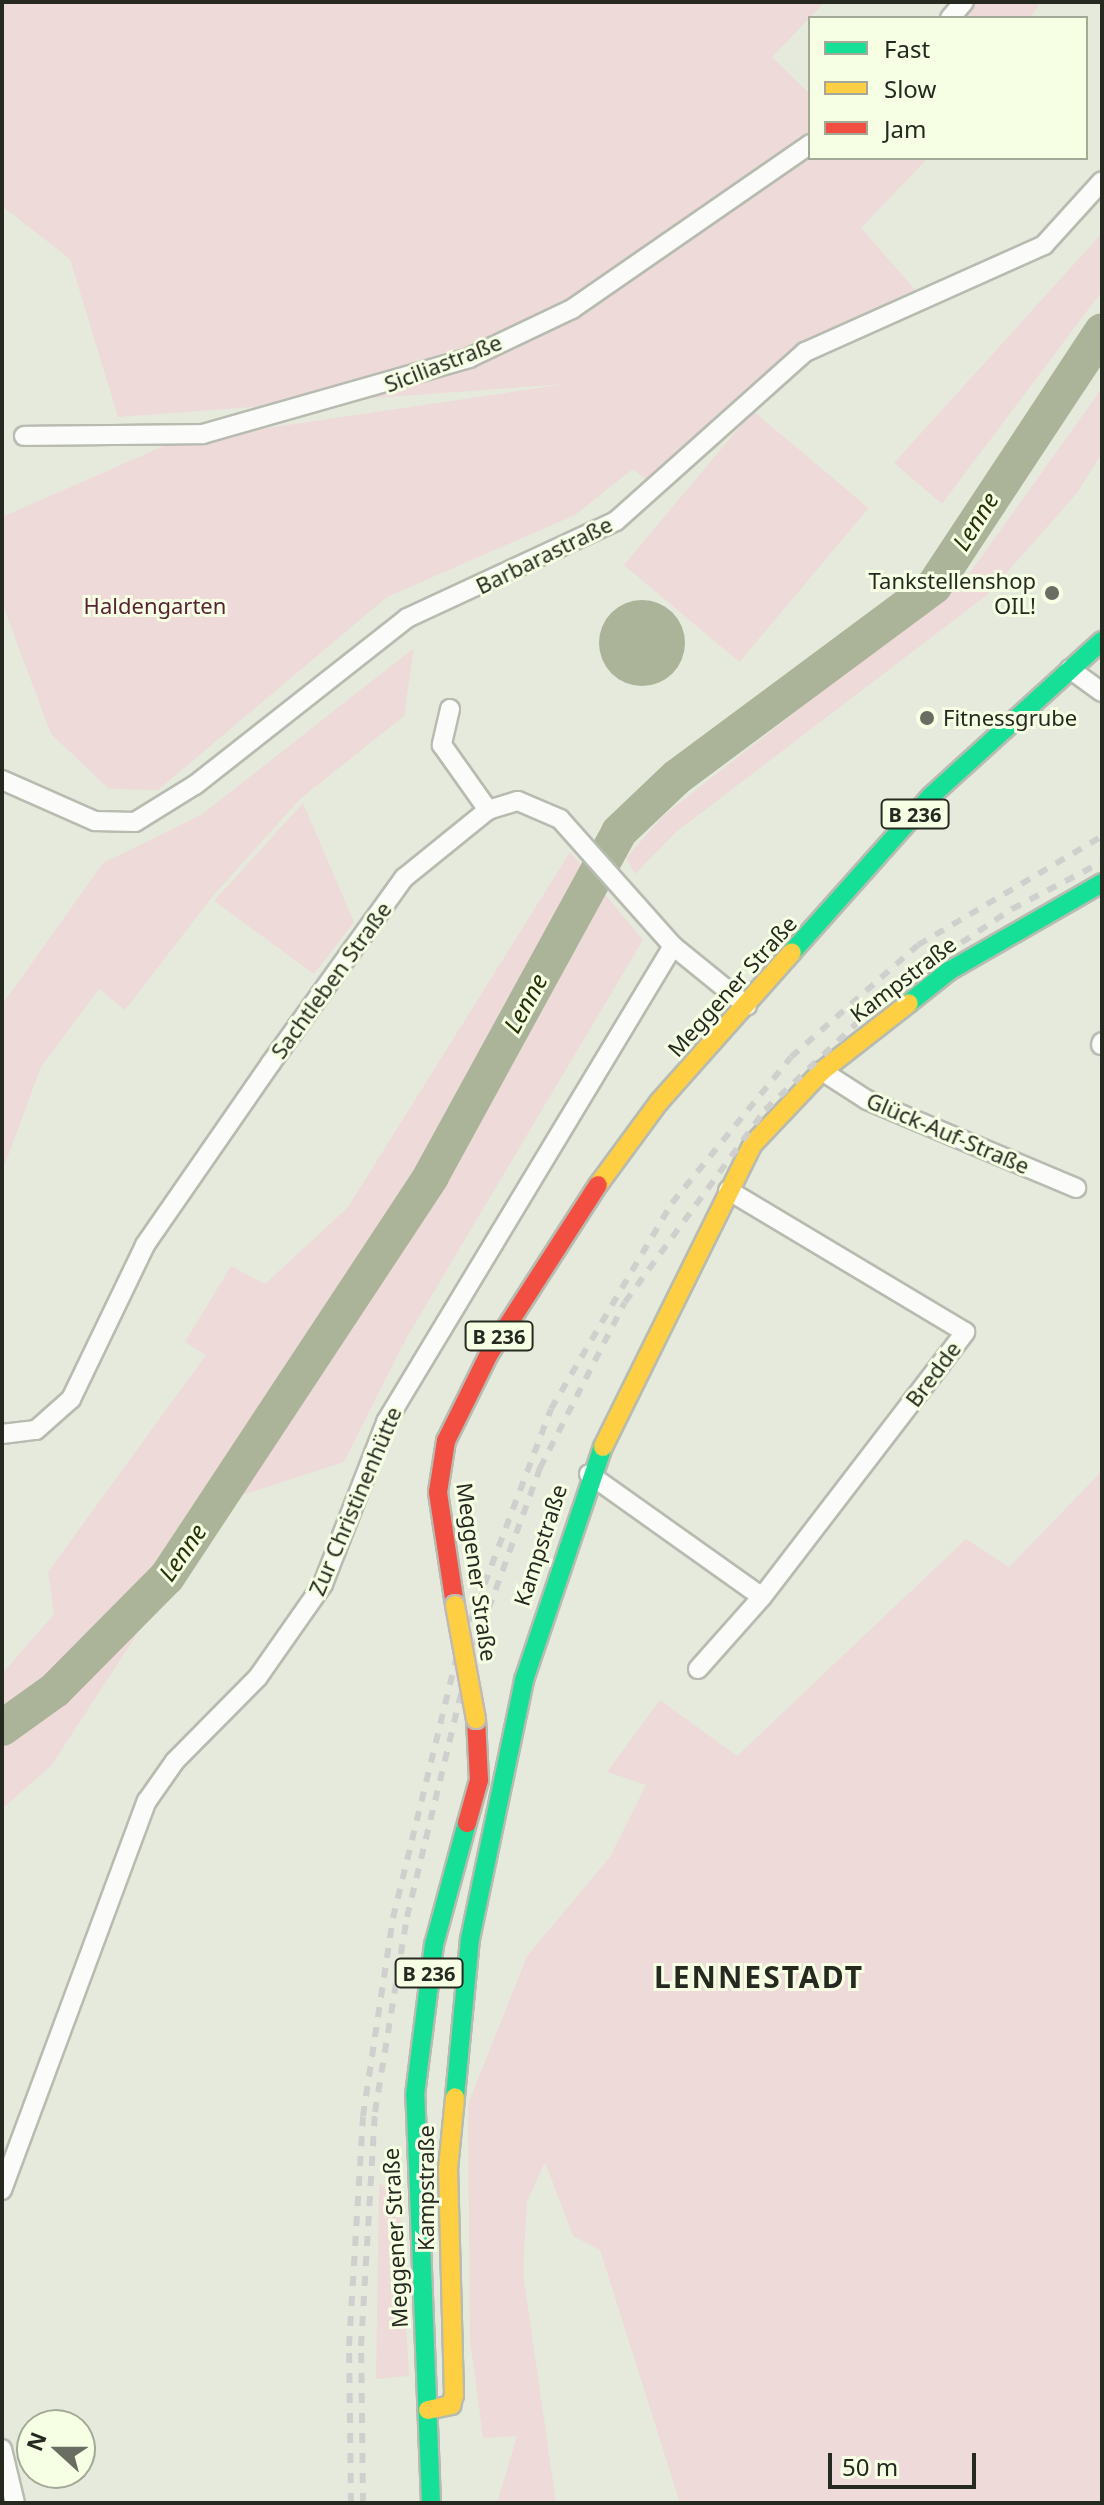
<!DOCTYPE html>
<meta charset="utf-8">
<style>
body{margin:0}
#map{position:relative;width:1104px;height:2505px;overflow:hidden;background:#e6eadd;font-family:"Noto Sans",sans-serif}
div>[style]{position:absolute}
.green>*{inset:0;background:#eedad9;transform-origin:0 0}
.water>*{inset:0;background:#abb398}
.round{border-radius:50%}
.river>*{height:36px;margin:-18px;padding:0 18px;transform-origin:18px;border-radius:18px;background:#abb398}
.roads{filter:drop-shadow(2px 0 #b7bbb0) drop-shadow(-2px 0 #b7bbb0) drop-shadow(0 2px #b7bbb0) drop-shadow(0 -2px #b7bbb0)}
.street>*{height:18px;margin:-9px;padding:0 9px;transform-origin:9px;border-radius:9px;background:#fbfcfa}
.fast>*{height:18px;margin:-9px;padding:0 9px;transform-origin:9px;border-radius:9px;background:#16e098}
.slow>*{height:18px;margin:-9px;padding:0 9px;transform-origin:9px;border-radius:9px;background:#ffcf43}
.jam>*{height:18px;margin:-9px;padding:0 9px;transform-origin:9px;border-radius:9px;background:#f24e42}
.rail>*{height:6px;margin-top:-3px;transform-origin:0;background:repeating-linear-gradient(90deg,#cfd0cd 0 10px,transparent 0 20px)}
.bridges{filter:drop-shadow(2px 0 #c0b9b5) drop-shadow(-2px 0 #c0b9b5) drop-shadow(0 2px #c0b9b5) drop-shadow(0 -2px #c0b9b5)}
.slow-bridge>*{height:18px;margin:-9px;padding:0 9px;transform-origin:9px;border-radius:9px;background:#ffcf43}
.dots>*{width:22px;height:22px;translate:-50% -50%;box-sizing:border-box;border:4px solid #f6fee4;border-radius:50%}
span{translate:-50% -50%;white-space:nowrap;text-align:center;line-height:1.15;-webkit-text-stroke:6px #f6fee4;paint-order:stroke}
.shield-label span{padding:2px 6px;background:#f6fee4;border:2px solid;border-radius:6px;-webkit-text-stroke-width:0}
.shield-label{font-size:20px;color:#262920;font-weight:700}
.street-label{font-size:22px;color:#262920}
.poi-label{font-size:22px;color:#262920}
.right{translate:-100% -50%;text-align:right}
.left{translate:0 -50%;text-align:left}
.park-label{font-size:22px;color:#572335}
.water-label{font-size:24px;color:#262f05;font-style:italic}
.district-label{font-size:30px;color:#262920;font-weight:700;letter-spacing:2px}
.frame{position:absolute;inset:0;border:4px solid #262920;pointer-events:none}
.legend{position:absolute;left:808px;top:16px;width:280px;height:144px;box-sizing:border-box;background:#f6fee4;border:2px solid #a3a996;margin:0;padding:10px 14px;list-style:none;font-size:24px;color:#262920}
.legend li{display:flex;align-items:center;gap:16px;height:40px}
.legend b{width:40px;border:2px solid #a3a996}
.north{position:absolute;left:16px;top:2409px;width:80px;height:80px;box-sizing:border-box;background:#f6fee4;border:2px solid #a3a996;border-radius:50%;rotate:291deg;font-size:22px;font-weight:700;line-height:32px;text-align:center;color:#262920}
.north::after{content:'';display:block;margin:auto;width:28px;height:36px;background:#696d62;clip-path:polygon(50% 0,100% 100%,50% 72%,0 100%)}
.scale{position:absolute;left:828px;top:2453px;width:148px;height:36px;box-sizing:border-box;border:4px solid #262920;border-top:0;padding-left:10px;font-size:24px;line-height:28px;white-space:nowrap;color:#262920;-webkit-text-stroke:6px #f6fee4;paint-order:stroke}
</style>
<div id="map">
<div class="green">
<div style="clip-path:polygon(2px 2px,825px 2px,772px 57px,810px 94px,810px 158px,928px 158px,861px 228px,918px 293px,801px 342px,653px 485px,633px 469px,575px 515px,387px 597px,158px 790px,109px 789px,51px 734px,2px 603px,2px 517px,173px 442px,565px 384px,118px 417px,70px 259px,2px 206px)"></div>
<div style="clip-path:polygon(966px 2px,1041px 2px,1030px 18px,951px 18px)"></div>
<div style="clip-path:polygon(1102px 233px,1102px 291px,942px 504px,894px 463px)"></div>
<div style="clip-path:polygon(1102px 388px,1102px 453px,1077px 493px,987px 595px,676px 832px,635px 874px,626px 858px,663px 816px,967px 577px)"></div>
<div style="left:753px;top:411px;width:151px;height:201px;rotate:40deg"></div>
<div style="clip-path:polygon(414px 648px,404px 716px,300px 799px,213px 896px,125px 1010px,99px 989px,41px 1067px,2px 1172px,2px 1005px,103px 863px,201px 815px)"></div>
<div style="clip-path:polygon(303px 803px,354px 922px,314px 974px,214px 901px)"></div>
<div style="clip-path:polygon(570px 852px,643px 940px,407px 1337px,344px 1462px,224px 1501px,51px 1766px,2px 1809px,2px 1674px,54px 1614px,48px 1572px,206px 1355px,185px 1342px,231px 1266px,265px 1284px,348px 1207px)"></div>
<div style="clip-path:polygon(1102px 1471px,1102px 2503px,680px 2503px,600px 2250px,573px 2236px,545px 2162px,527px 2202px,523px 2272px,556px 2502px,497px 2503px,517px 2436px,483px 2438px,470px 2340px,468px 2104px,527px 1956px,610px 1857px,646px 1785px,607px 1772px,660px 1700px,737px 1756px,966px 1539px,1009px 1567px)"></div>
<div style="clip-path:polygon(379px 2183px,399px 2194px,409px 2376px,376px 2379px)"></div>
</div>
<div class="water">
<div class="round" style="left:599px;top:600px;width:86px;height:86px"></div>
</div>
<div class="river">
<div style="left:2px;top:1728px;width:65px;rotate:-35.6deg"></div>
<div style="left:55px;top:1690px;width:159px;rotate:-45.3deg"></div>
<div style="left:167px;top:1577px;width:480px;rotate:-56.6deg"></div>
<div style="left:431px;top:1176px;width:392px;rotate:-61.3deg"></div>
<div style="left:619px;top:832px;width:80px;rotate:-43.5deg"></div>
<div style="left:677px;top:777px;width:320px;rotate:-36.6deg"></div>
<div style="left:934px;top:586px;width:305px;rotate:-56.6deg"></div>
</div>
<div class="roads">
<div class="street">
<div style="left:950px;top:18px;width:21px;rotate:-49deg"></div>
<div style="left:24px;top:436px;width:179px;rotate:-0.6deg"></div>
<div style="left:203px;top:434px;width:277px;rotate:-15.9deg"></div>
<div style="left:469px;top:358px;width:114px;rotate:-25.4deg"></div>
<div style="left:572px;top:309px;width:290px;rotate:-34.7deg"></div>
<div style="left:1070px;top:669px;width:39px;rotate:36deg"></div>
<div style="left:450px;top:709px;width:37px;rotate:103deg"></div>
<div style="left:442px;top:745px;width:80px;rotate:54.7deg"></div>
<div style="left:2px;top:780px;width:102px;rotate:23.8deg"></div>
<div style="left:95px;top:821px;width:40px;rotate:1.4deg"></div>
<div style="left:135px;top:822px;width:70px;rotate:-31.7deg"></div>
<div style="left:195px;top:785px;width:270px;rotate:-38.2deg"></div>
<div style="left:407px;top:618px;width:230px;rotate:-24.9deg"></div>
<div style="left:616px;top:521px;width:254px;rotate:-41.8deg"></div>
<div style="left:805px;top:352px;width:262px;rotate:-24.1deg"></div>
<div style="left:1044px;top:245px;width:86px;rotate:-47.8deg"></div>
<div style="left:1101px;top:1045px;width:3px;rotate:-72deg"></div>
<div style="left:822px;top:1071px;width:54px;rotate:32.8deg"></div>
<div style="left:867px;top:1100px;width:227px;rotate:22.8deg"></div>
<div style="left:2px;top:1434px;width:34px;rotate:-7deg"></div>
<div style="left:36px;top:1430px;width:47px;rotate:-41.5deg"></div>
<div style="left:71px;top:1399px;width:171px;rotate:-64.3deg"></div>
<div style="left:145px;top:1245px;width:221px;rotate:-55.3deg"></div>
<div style="left:271px;top:1063px;width:228px;rotate:-54.3deg"></div>
<div style="left:404px;top:878px;width:108px;rotate:-39deg"></div>
<div style="left:488px;top:810px;width:31px;rotate:-17deg"></div>
<div style="left:518px;top:801px;width:46px;rotate:23.2deg"></div>
<div style="left:560px;top:819px;width:170px;rotate:48.3deg"></div>
<div style="left:673px;top:946px;width:95px;rotate:39deg"></div>
<div style="left:589px;top:1474px;width:212px;rotate:35.4deg"></div>
<div style="left:698px;top:1669px;width:96px;rotate:-48.4deg"></div>
<div style="left:762px;top:1597px;width:334px;rotate:-52.5deg"></div>
<div style="left:965px;top:1332px;width:276px;rotate:-149.1deg"></div>
<div style="left:2px;top:2190px;width:415px;rotate:-69.6deg"></div>
<div style="left:147px;top:1801px;width:49px;rotate:-55deg"></div>
<div style="left:175px;top:1761px;width:118px;rotate:-45.3deg"></div>
<div style="left:258px;top:1677px;width:113px;rotate:-55deg"></div>
<div style="left:323px;top:1584px;width:174px;rotate:-68.7deg"></div>
<div style="left:386px;top:1422px;width:556px;rotate:-58.91deg"></div>
<div style="left:2px;top:2449px;width:56px;rotate:76.5deg"></div>
</div>
<div class="fast">
<div style="left:792px;top:952px;width:209px;rotate:-48.3deg"></div>
<div style="left:931px;top:796px;width:231px;rotate:-42.2deg"></div>
<div style="left:909px;top:1003px;width:51px;rotate:-38.7deg"></div>
<div style="left:949px;top:971px;width:177px;rotate:-29.9deg"></div>
<div style="left:455px;top:2097px;width:159px;rotate:-84.6deg"></div>
<div style="left:470px;top:1939px;width:265px;rotate:-78.2deg"></div>
<div style="left:524px;top:1680px;width:246px;rotate:-71.3deg"></div>
<div style="left:431px;top:2503px;width:408px;rotate:-92.2deg"></div>
<div style="left:415px;top:2095px;width:151px;rotate:-82.8deg"></div>
<div style="left:434px;top:1945px;width:126px;rotate:-74.9deg"></div>
</div>
<div class="slow">
<div style="left:598px;top:1185px;width:103px;rotate:-53.7deg"></div>
<div style="left:659px;top:1102px;width:200px;rotate:-48.4deg"></div>
<div style="left:603px;top:1447px;width:338px;rotate:-63.7deg"></div>
<div style="left:753px;top:1144px;width:100px;rotate:-46.6deg"></div>
<div style="left:822px;top:1071px;width:110px;rotate:-38deg"></div>
<div style="left:428px;top:2410px;width:24px;rotate:-12deg"></div>
<div style="left:451px;top:2405px;width:10px;rotate:-73deg"></div>
<div style="left:454px;top:2395px;width:226px;rotate:-91.5deg"></div>
<div style="left:448px;top:2169px;width:72px;rotate:-84.4deg"></div>
</div>
<div class="jam">
<div style="left:455px;top:1605px;width:114px;rotate:-98.6deg"></div>
<div style="left:438px;top:1492px;width:52px;rotate:-81.1deg"></div>
<div style="left:446px;top:1441px;width:97px;rotate:-63.7deg"></div>
<div style="left:489px;top:1354px;width:201px;rotate:-57.2deg"></div>
<div style="left:467px;top:1823px;width:45px;rotate:-74.4deg"></div>
<div style="left:479px;top:1780px;width:61px;rotate:-92.8deg"></div>
</div>
</div>
<div class="rail">
<div style="left:351px;top:2503px;width:157px;rotate:-90.7deg"></div>
<div style="left:349px;top:2346px;width:230px;rotate:-86.5deg"></div>
<div style="left:363px;top:2116px;width:200px;rotate:-81.4deg"></div>
<div style="left:393px;top:1918px;width:267px;rotate:-76.3deg"></div>
<div style="left:456px;top:1659px;width:267px;rotate:-69.2deg"></div>
<div style="left:551px;top:1409px;width:239px;rotate:-59.6deg"></div>
<div style="left:672px;top:1203px;width:188px;rotate:-50.8deg"></div>
<div style="left:791px;top:1057px;width:169px;rotate:-41.4deg"></div>
<div style="left:918px;top:945px;width:214px;rotate:-30.6deg"></div>
<div style="left:363px;top:2503px;width:157px;rotate:-90.7deg"></div>
<div style="left:361px;top:2346px;width:234px;rotate:-86.6deg"></div>
<div style="left:375px;top:2112px;width:198px;rotate:-80.7deg"></div>
<div style="left:407px;top:1917px;width:259px;rotate:-76.4deg"></div>
<div style="left:468px;top:1665px;width:210px;rotate:-69.9deg"></div>
<div style="left:540px;top:1468px;width:186px;rotate:-62.9deg"></div>
<div style="left:625px;top:1302px;width:238px;rotate:-53.9deg"></div>
<div style="left:765px;top:1110px;width:179px;rotate:-43.4deg"></div>
<div style="left:895px;top:987px;width:141px;rotate:-33.7deg"></div>
<div style="left:1012px;top:909px;width:102px;rotate:-27.6deg"></div>
</div>
<div class="bridges">
<div class="slow-bridge">
<div style="left:455px;top:1605px;width:116px;rotate:79.6deg"></div>
</div>
</div>
<div class="dots">
<div style="left:1052px;top:593px;background:#696d62"></div>
<div style="left:927px;top:718px;background:#696d62"></div>
</div>
<div class="shield-label">
<span style="left:915px;top:814px">B 236</span>
<span style="left:499px;top:1336px">B 236</span>
<span style="left:429px;top:1973px">B 236</span>
</div>
<div class="street-label">
<span style="left:443px;top:363px;rotate:-21deg">Siciliastraße</span>
<span style="left:544px;top:555px;rotate:-26deg">Barbarastraße</span>
<span style="left:903px;top:979px;rotate:-37deg">Kampstraße</span>
<span style="left:331px;top:980px;rotate:-54deg">Sachtleben Straße</span>
<span style="left:732px;top:986px;rotate:-48deg">Meggener Straße</span>
<span style="left:948px;top:1133px;rotate:23deg">Glück-Auf-Straße</span>
<span style="left:933px;top:1374px;rotate:-53deg">Bredde</span>
<span style="left:355px;top:1501px;rotate:-67deg">Zur Christinenhütte</span>
<span style="left:540px;top:1545px;rotate:-72deg">Kampstraße</span>
<span style="left:477px;top:1572px;rotate:82deg">Meggener Straße</span>
<span style="left:426px;top:2188px;rotate:-90deg">Kampstraße</span>
<span style="left:395px;top:2238px;rotate:-93deg">Meggener Straße</span>
</div>
<div class="poi-label">
<span class="right" style="left:1036px;top:593px">Tankstellenshop<br>OIL!</span>
<span class="left" style="left:943px;top:718px">Fitnessgrube</span>
</div>
<div class="park-label">
<span style="left:155px;top:606px">Haldengarten</span>
</div>
<div class="water-label">
<span style="left:975px;top:521px;rotate:-58deg">Lenne</span>
<span style="left:525px;top:1003px;rotate:-61deg">Lenne</span>
<span style="left:182px;top:1552px;rotate:-55deg">Lenne</span>
</div>
<div class="district-label">
<span style="left:759px;top:1977px">LENNESTADT</span>
</div>
<div class="frame"></div>
<ul class="legend">
<li><b style="height:10px;background:#16e098"></b>Fast</li>
<li><b style="height:10px;background:#ffcf43"></b>Slow</li>
<li><b style="height:10px;background:#f24e42"></b>Jam</li>
</ul>
<div class="north">N</div>
<div class="scale">50 m</div>
</div>
